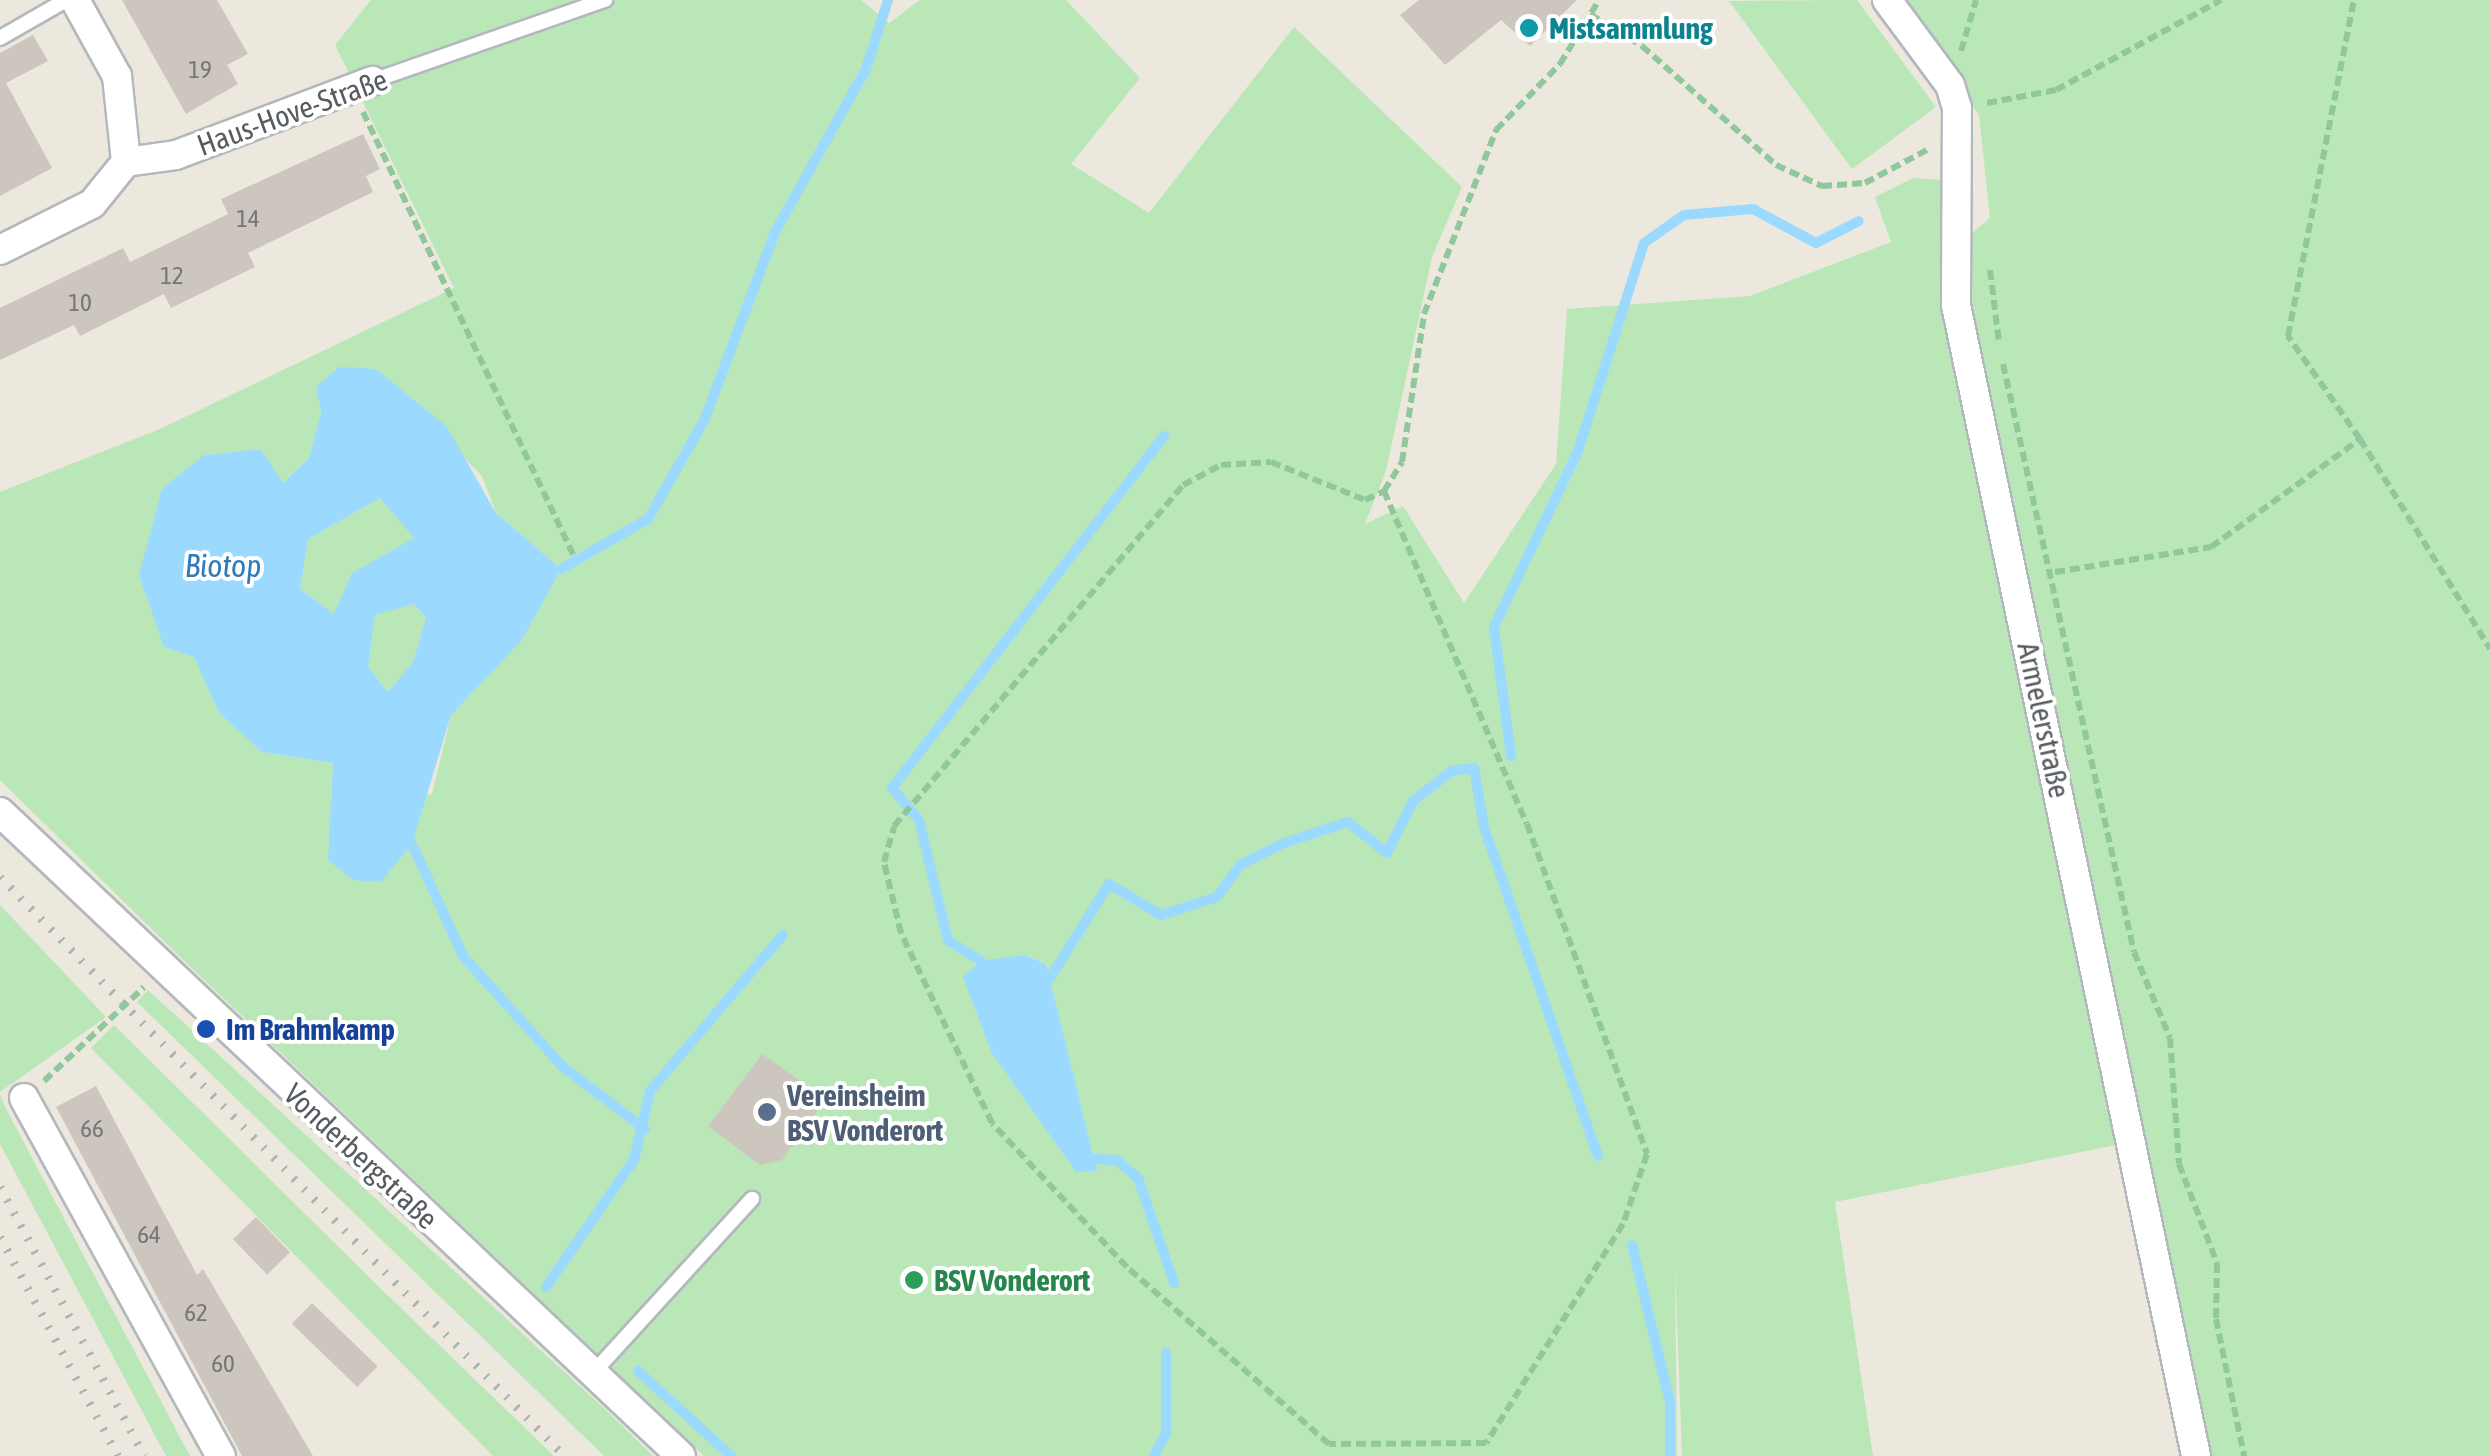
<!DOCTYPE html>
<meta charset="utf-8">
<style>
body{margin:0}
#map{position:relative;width:2490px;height:1456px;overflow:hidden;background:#ece8de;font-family:"Asap Condensed",sans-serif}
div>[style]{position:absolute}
.green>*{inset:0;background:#bae7b7}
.water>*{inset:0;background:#9bd9ff}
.stream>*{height:10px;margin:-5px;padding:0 5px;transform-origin:5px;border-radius:5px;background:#9bd9ff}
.building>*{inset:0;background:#ccc6bf;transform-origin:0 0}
.path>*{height:6px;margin-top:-3px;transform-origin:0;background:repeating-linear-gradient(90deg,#90c89c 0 10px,transparent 0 15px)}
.roads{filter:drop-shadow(2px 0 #b4b7bd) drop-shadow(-2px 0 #b4b7bd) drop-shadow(0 2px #b4b7bd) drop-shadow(0 -2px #b4b7bd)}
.service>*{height:14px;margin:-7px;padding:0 7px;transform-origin:7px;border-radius:7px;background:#fff}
.minor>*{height:28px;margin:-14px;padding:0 14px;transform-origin:14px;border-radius:14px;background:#fff}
.rail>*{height:8px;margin-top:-4px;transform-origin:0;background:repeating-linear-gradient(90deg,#b2b3b4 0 2.5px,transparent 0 14.5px)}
.dots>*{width:28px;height:28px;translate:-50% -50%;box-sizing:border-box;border:5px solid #fff;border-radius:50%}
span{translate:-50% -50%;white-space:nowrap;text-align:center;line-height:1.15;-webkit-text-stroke:8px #fff;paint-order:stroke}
.number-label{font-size:25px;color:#747678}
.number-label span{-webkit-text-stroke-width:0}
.culture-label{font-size:30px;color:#0d838f;font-weight:700}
.left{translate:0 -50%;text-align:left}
.street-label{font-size:30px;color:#575c61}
.transit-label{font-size:30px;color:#164399;font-weight:700}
.service-label{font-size:30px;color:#4e5e75;font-weight:700}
.leisure-label{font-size:30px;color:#27864d;font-weight:700}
.water-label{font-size:32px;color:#317bb8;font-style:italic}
</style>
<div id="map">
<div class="green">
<div style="clip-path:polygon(evenodd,371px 0,861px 0,889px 23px,920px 0,1066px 0,1140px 78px,1071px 164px,1149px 213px,1294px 27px,1462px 187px,1432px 257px,1386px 471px,1365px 524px,1403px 506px,1464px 603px,1556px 464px,1567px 309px,1750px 296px,1891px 242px,1875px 197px,1913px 178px,1946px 180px,1942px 303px,2011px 600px,2116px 1145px,1835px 1202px,1873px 1456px,1682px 1456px,1675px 1265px,1677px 1456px,704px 1456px,178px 955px,0 780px,0 492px,160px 429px,454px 288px,335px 45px,371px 0,376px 369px,482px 476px,496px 513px,561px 569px,451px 715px,432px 794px,331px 806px,333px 763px,262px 752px,219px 713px,194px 656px,204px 455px,261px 449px,282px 484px,309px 458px,321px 413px,316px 387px,376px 369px,371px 0,1024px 955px,1046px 964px,1096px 1171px,1024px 955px)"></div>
<div style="clip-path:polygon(1857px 0,1936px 107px,1852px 169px,1729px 1px)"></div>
<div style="clip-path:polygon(1898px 0,2490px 0,2490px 1456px,2209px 1456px,1976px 354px,1964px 240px,1990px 218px,1979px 115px)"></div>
<div style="clip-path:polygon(380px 498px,415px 538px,353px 573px,335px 615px,300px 589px,308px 539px)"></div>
<div style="clip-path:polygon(414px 604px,426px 617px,413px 662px,388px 692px,368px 667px,375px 614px)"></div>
<div style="clip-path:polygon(0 905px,106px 1017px,0 1092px)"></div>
<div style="clip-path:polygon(148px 990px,607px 1411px,653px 1456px,604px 1456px,137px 1002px)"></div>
<div style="clip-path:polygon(114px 1025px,374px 1282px,554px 1456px,493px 1456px,91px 1048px)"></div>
<div style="clip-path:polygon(0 1094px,5px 1107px,190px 1456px,166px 1456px,0 1144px)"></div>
</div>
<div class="water">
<div style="clip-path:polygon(evenodd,339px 367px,376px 369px,447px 427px,496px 513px,561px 569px,521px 641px,451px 715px,412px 844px,381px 882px,353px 880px,328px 860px,333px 763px,262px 752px,219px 713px,194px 657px,164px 647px,139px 575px,162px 489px,204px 455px,261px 449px,283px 483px,309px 458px,321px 413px,316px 387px,339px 367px,380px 498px,414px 538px,352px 573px,334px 614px,300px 589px,308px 539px,380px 498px,339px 367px,414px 604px,426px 617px,413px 662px,388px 692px,368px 667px,375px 615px,414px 604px)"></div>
<div style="clip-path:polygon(1024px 955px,1046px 964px,1097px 1171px,1076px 1172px,992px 1053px,963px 977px,981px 961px)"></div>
</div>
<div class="stream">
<div style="left:561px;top:569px;width:100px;rotate:-29.9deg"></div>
<div style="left:648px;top:519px;width:113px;rotate:-60.3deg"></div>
<div style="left:704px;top:421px;width:202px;rotate:-69.4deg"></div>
<div style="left:775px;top:232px;width:187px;rotate:-60.8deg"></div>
<div style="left:866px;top:69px;width:72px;rotate:-72.3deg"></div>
<div style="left:1511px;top:756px;width:130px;rotate:-97.5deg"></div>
<div style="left:1494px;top:627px;width:195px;rotate:-64.5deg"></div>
<div style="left:1578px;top:451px;width:218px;rotate:-72.4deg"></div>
<div style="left:1644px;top:243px;width:49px;rotate:-35deg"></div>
<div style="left:1684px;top:215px;width:69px;rotate:-5deg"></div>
<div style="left:1753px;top:209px;width:72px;rotate:28.4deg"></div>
<div style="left:1816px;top:243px;width:48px;rotate:-27.1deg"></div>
<div style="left:412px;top:844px;width:123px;rotate:65.5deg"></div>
<div style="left:463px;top:956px;width:149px;rotate:48deg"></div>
<div style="left:563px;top:1067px;width:103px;rotate:37.1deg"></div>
<div style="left:981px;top:961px;width:39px;rotate:-148deg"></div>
<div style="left:948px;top:940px;width:123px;rotate:-103.6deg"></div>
<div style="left:919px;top:820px;width:42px;rotate:-130.2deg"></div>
<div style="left:892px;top:788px;width:445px;rotate:-52.3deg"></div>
<div style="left:1050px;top:978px;width:111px;rotate:-57.9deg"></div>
<div style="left:1109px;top:884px;width:61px;rotate:30.8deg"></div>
<div style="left:1161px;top:915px;width:59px;rotate:-17.8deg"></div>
<div style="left:1217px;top:897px;width:39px;rotate:-54deg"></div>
<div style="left:1240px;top:865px;width:49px;rotate:-26.6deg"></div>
<div style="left:1284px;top:843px;width:67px;rotate:-18.2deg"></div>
<div style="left:1348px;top:822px;width:50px;rotate:38.5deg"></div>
<div style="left:1387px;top:853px;width:58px;rotate:-63.4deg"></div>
<div style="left:1413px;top:801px;width:51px;rotate:-37.8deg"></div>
<div style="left:1453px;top:770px;width:21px;rotate:-5deg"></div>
<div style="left:1474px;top:768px;width:60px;rotate:80.4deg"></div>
<div style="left:1484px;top:827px;width:348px;rotate:70.9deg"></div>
<div style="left:1095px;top:1159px;width:22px;rotate:3deg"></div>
<div style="left:1117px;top:1160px;width:28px;rotate:41deg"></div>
<div style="left:1138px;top:1178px;width:111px;rotate:71.1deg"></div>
<div style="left:1632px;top:1245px;width:162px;rotate:76.4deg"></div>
<div style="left:1670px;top:1402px;width:54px;rotate:90deg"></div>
<div style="left:546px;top:1287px;width:155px;rotate:-55.3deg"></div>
<div style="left:634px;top:1160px;width:71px;rotate:-76.9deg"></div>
<div style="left:650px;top:1091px;width:205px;rotate:-49.6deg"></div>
<div style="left:638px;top:1371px;width:126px;rotate:42.4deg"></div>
<div style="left:1154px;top:1456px;width:26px;rotate:-62deg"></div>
<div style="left:1166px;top:1433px;width:80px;rotate:-90deg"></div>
</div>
<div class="building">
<div style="clip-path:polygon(122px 0,217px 0,248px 54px,227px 65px,238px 84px,186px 114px)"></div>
<div style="clip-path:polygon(1419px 0,1577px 0,1530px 46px,1501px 20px,1445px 65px,1400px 15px)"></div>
<div style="clip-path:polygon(33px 35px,48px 61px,6px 83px,52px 168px,0 196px,0 53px)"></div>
<div style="clip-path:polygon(363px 134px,380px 169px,366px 176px,373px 192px,248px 253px,255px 267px,171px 308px,164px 294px,80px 336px,74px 325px,0 360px,0 308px,123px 248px,130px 262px,228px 214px,221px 199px)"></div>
<div style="clip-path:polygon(762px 1054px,826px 1099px,782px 1160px,760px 1165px,708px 1126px)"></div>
<div style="clip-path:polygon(96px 1086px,197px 1275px,203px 1269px,313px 1456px,242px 1456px,56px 1107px)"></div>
<div style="left:256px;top:1217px;width:49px;height:32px;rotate:46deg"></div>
<div style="left:312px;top:1303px;width:91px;height:29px;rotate:44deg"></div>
</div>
<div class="path">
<div style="left:1590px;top:14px;width:61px;rotate:31.6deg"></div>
<div style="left:1642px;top:46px;width:179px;rotate:41.6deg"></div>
<div style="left:1776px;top:165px;width:51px;rotate:24.5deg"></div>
<div style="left:1822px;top:186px;width:43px;rotate:-4deg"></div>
<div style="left:1865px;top:183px;width:72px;rotate:-28deg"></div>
<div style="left:1961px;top:51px;width:53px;rotate:-73.6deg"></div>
<div style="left:1987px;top:103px;width:70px;rotate:-10.7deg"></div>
<div style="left:2056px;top:90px;width:188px;rotate:-28.6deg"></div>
<div style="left:363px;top:112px;width:490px;rotate:64.6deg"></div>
<div style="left:1990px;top:270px;width:73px;rotate:82.9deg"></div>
<div style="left:2003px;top:364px;width:602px;rotate:77.44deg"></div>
<div style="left:2134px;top:952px;width:93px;rotate:67.3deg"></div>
<div style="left:2170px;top:1038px;width:126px;rotate:85.9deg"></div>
<div style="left:2179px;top:1164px;width:106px;rotate:69deg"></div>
<div style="left:2217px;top:1263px;width:56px;rotate:91deg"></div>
<div style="left:2216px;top:1319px;width:140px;rotate:78.4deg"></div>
<div style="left:2360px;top:439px;width:247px;rotate:58.2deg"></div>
<div style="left:1384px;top:491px;width:362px;rotate:66.8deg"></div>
<div style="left:1527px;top:824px;width:351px;rotate:70deg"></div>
<div style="left:1647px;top:1154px;width:74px;rotate:108.9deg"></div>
<div style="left:1623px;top:1224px;width:258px;rotate:122deg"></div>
<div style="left:1486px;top:1443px;width:157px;rotate:179.6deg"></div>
<div style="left:1329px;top:1444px;width:269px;rotate:-138.8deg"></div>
<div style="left:1127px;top:1267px;width:197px;rotate:-133.2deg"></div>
<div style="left:992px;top:1123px;width:211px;rotate:-115.6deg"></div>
<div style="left:901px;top:933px;width:73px;rotate:-103.5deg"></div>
<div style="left:884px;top:862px;width:37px;rotate:-74deg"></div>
<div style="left:894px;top:826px;width:447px;rotate:-49.7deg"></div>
<div style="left:1183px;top:485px;width:43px;rotate:-27.8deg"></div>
<div style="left:1221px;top:465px;width:50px;rotate:-3.4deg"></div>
<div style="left:1271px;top:462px;width:101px;rotate:22deg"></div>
<div style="left:1365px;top:500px;width:21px;rotate:-25deg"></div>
<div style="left:1384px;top:491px;width:34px;rotate:-58deg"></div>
<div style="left:1402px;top:462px;width:150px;rotate:-81.5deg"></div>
<div style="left:1424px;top:314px;width:198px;rotate:-68.6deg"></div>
<div style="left:1496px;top:130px;width:92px;rotate:-45.9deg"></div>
<div style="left:1560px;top:64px;width:75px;rotate:-58.6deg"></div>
<div style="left:2055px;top:572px;width:158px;rotate:-9.1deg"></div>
<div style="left:2211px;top:547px;width:184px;rotate:-35.9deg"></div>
<div style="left:2360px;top:439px;width:126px;rotate:-125deg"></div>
<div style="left:2288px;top:336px;width:342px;rotate:-78.9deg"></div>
<div style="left:44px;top:1081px;width:137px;rotate:-43.2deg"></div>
</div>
<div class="roads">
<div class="service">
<div style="left:0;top:38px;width:76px;rotate:-29.9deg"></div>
<div style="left:372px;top:81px;width:247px;rotate:-19.2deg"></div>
<div style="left:593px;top:1373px;width:236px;rotate:-47.6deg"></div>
</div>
<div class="minor">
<div style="left:75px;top:0;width:87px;rotate:61.1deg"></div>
<div style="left:117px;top:76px;width:86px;rotate:84deg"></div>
<div style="left:1887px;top:0;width:106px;rotate:53.5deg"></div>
<div style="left:1950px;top:85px;width:24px;rotate:73deg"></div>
<div style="left:1957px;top:108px;width:197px;rotate:90.3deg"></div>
<div style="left:1956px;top:305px;width:1176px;rotate:78.22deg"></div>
<div style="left:0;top:250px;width:103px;rotate:-26.6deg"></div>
<div style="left:92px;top:204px;width:54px;rotate:-51deg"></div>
<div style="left:126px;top:162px;width:50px;rotate:-8deg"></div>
<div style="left:176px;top:155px;width:210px;rotate:-20.7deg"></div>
<div style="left:0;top:812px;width:937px;rotate:43.4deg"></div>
<div style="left:24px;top:1098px;width:409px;rotate:61.2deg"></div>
</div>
</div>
<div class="rail">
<div style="left:0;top:877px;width:808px;rotate:45.75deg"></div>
<div style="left:0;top:1187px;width:305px;rotate:61.8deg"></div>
<div style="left:0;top:1237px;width:249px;rotate:61.7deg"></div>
</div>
<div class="dots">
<div style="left:1529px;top:28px;background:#0f9aa8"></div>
<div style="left:206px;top:1029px;background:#1a4fb4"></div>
<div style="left:767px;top:1112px;background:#5c6f8a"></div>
<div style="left:914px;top:1280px;background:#2e9e5b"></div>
</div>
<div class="number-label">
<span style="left:200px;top:69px">19</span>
<span style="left:248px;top:218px">14</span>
<span style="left:172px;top:275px">12</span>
<span style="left:80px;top:302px">10</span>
<span style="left:92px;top:1128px">66</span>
<span style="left:149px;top:1234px">64</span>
<span style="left:196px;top:1312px">62</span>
<span style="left:223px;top:1363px">60</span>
</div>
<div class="culture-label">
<span class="left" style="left:1549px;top:28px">Mistsammlung</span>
</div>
<div class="street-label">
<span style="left:292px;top:112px;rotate:-20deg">Haus-Hove-Straße</span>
<span style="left:2044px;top:720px;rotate:78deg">Armelerstraße</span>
<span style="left:361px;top:1156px;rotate:43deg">Vonderbergstraße</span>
</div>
<div class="transit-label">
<span class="left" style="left:226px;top:1029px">Im Brahmkamp</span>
</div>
<div class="service-label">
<span class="left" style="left:787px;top:1112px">Vereinsheim<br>BSV Vonderort</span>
</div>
<div class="leisure-label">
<span class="left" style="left:934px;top:1280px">BSV Vonderort</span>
</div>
<div class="water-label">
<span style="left:223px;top:566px">Biotop</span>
</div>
</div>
